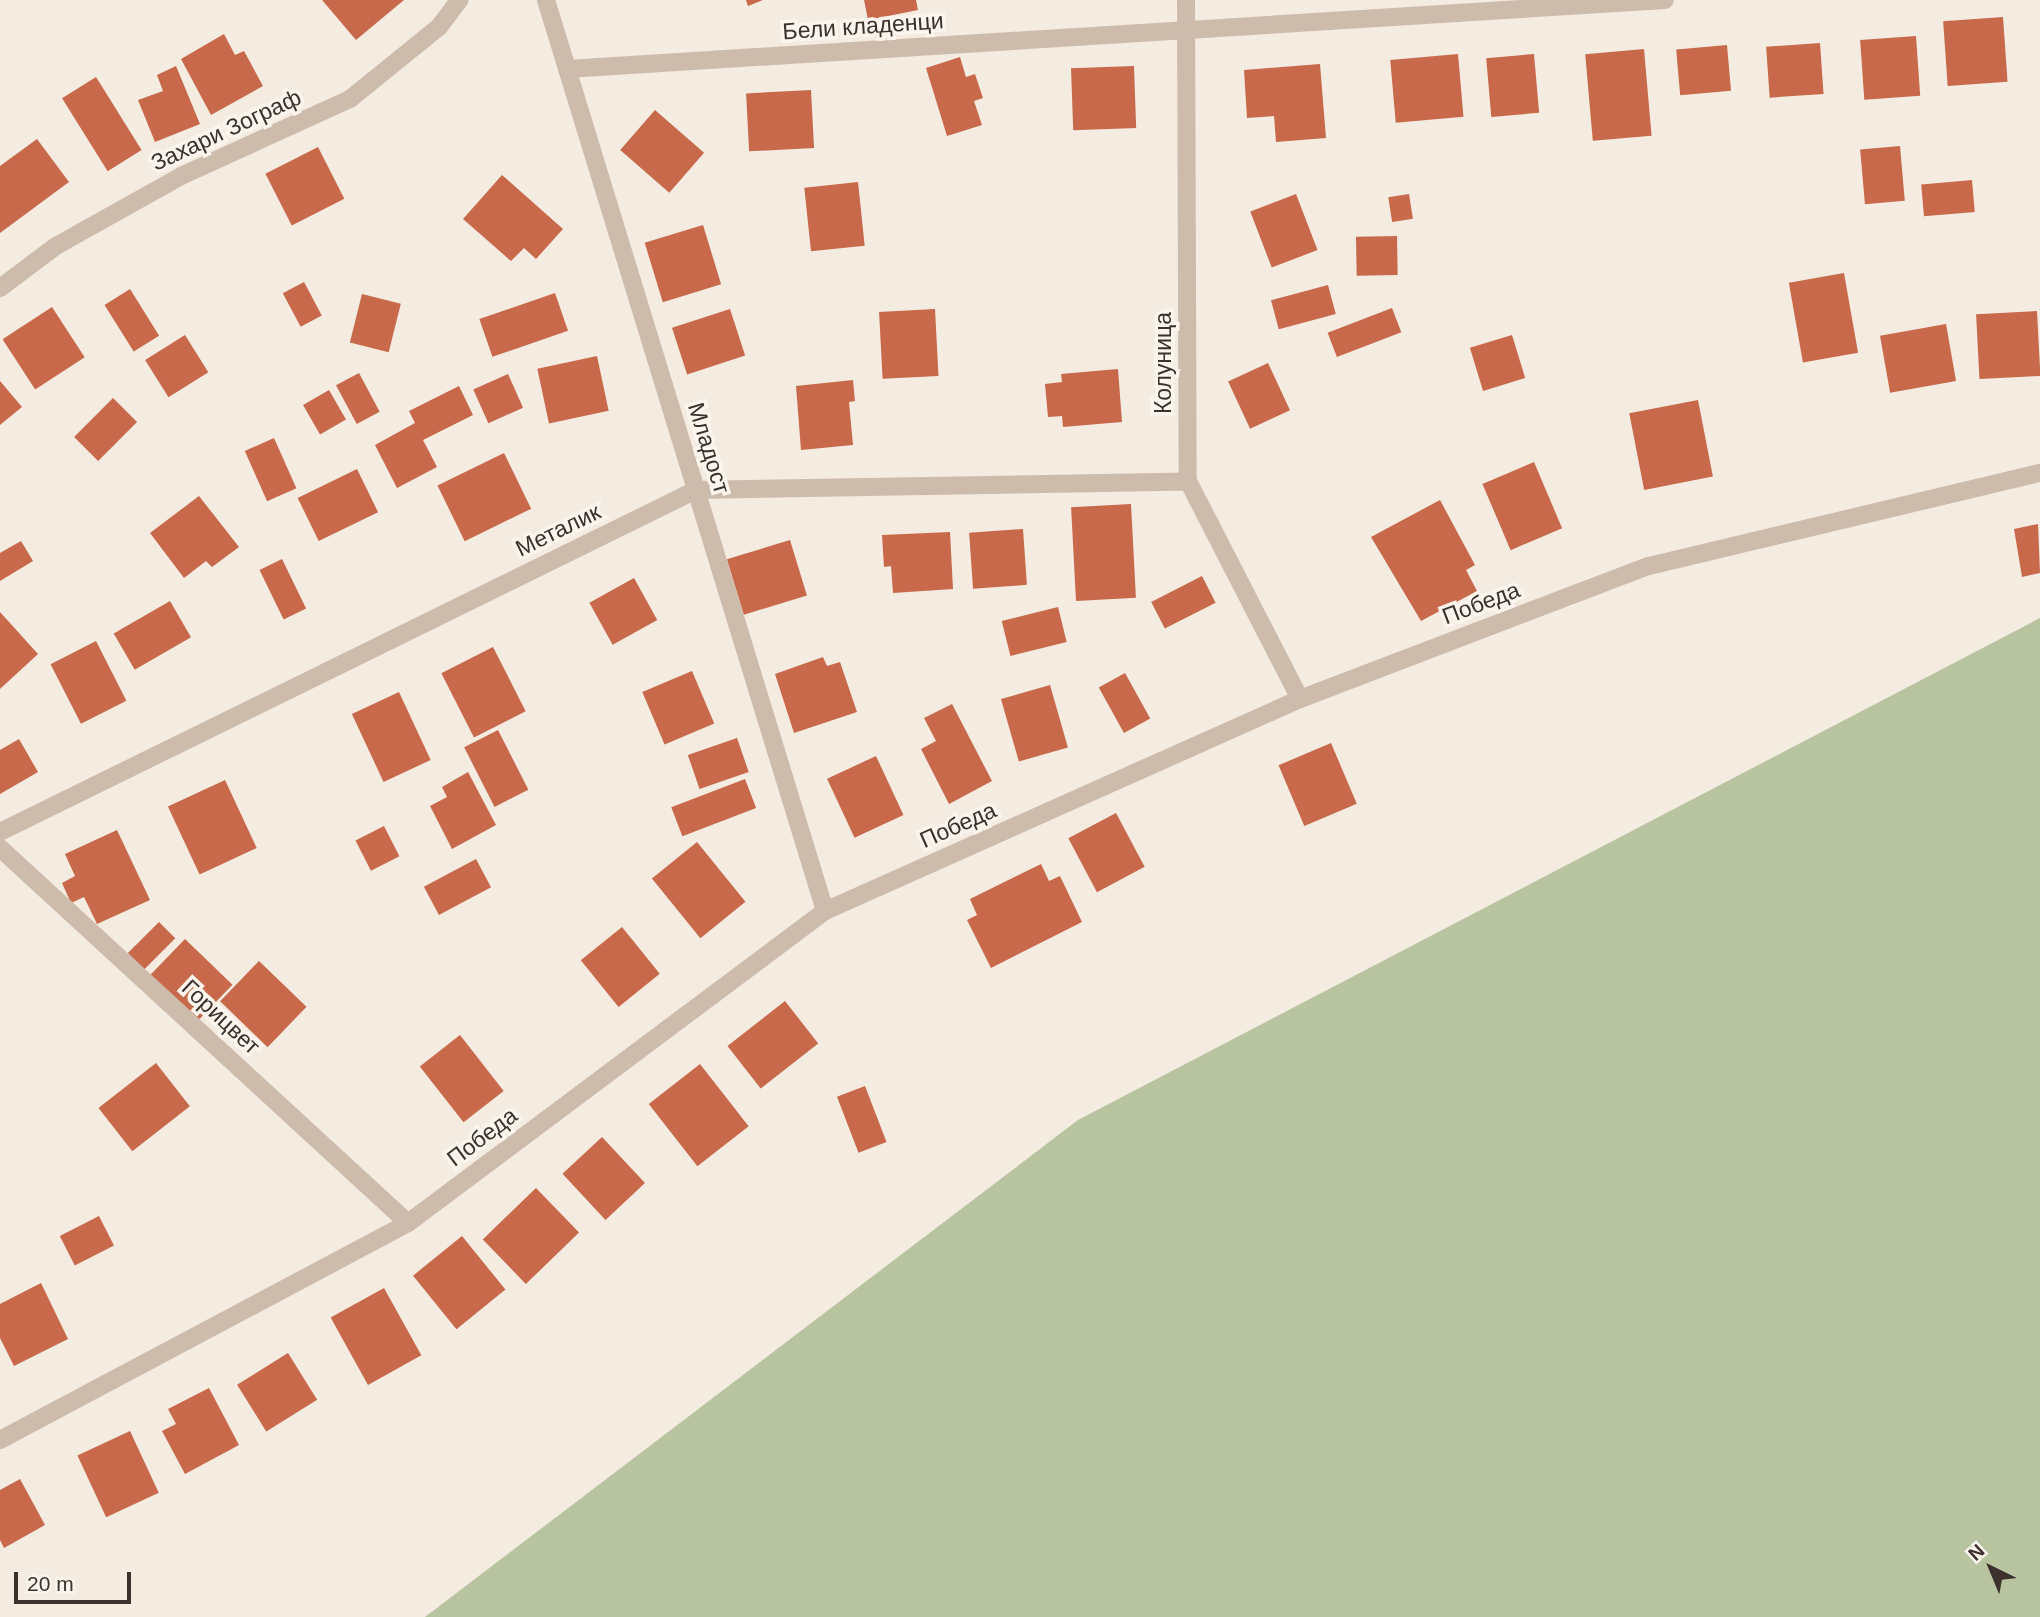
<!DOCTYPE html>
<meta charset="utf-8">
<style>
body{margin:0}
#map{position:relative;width:2040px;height:1617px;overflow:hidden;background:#f4ebe1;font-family:Arial,sans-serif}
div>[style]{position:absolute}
.green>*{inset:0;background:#b8c4a0}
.building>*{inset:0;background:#c8694b;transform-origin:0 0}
.minor>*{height:18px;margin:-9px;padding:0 9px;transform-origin:9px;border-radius:9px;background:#cdbbac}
span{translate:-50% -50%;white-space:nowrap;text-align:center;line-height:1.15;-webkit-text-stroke:7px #fbf5ee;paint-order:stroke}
.street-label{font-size:23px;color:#3b302b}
.north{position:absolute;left:1956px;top:1533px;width:70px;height:70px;-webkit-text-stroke:5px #fbf5ee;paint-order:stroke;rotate:317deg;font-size:19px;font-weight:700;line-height:28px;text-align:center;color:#3b302b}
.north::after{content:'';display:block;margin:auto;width:24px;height:32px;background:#3b302b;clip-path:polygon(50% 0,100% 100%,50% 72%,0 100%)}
.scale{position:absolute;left:14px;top:1572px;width:117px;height:32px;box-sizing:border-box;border:4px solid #3b302b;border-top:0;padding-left:9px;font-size:21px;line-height:24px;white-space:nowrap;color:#3b302b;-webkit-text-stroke:5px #fbf5ee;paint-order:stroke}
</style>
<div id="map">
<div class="green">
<div style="clip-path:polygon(2040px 618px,2040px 1617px,425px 1617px,1078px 1120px)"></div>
</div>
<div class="building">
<div style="clip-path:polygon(322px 0,404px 0,356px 40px)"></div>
<div style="clip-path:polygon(746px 0,763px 0,748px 6px)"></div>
<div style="clip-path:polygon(864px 0,916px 0,918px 10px,868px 20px)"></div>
<div style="left:2003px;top:17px;width:65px;height:60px;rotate:86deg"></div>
<div style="clip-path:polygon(224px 34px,235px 55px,244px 51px,263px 86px,211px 115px,181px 59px)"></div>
<div style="left:1916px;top:36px;width:60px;height:56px;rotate:86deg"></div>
<div style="left:1820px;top:43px;width:51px;height:54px;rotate:86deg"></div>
<div style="left:1727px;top:45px;width:46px;height:51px;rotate:85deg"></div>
<div style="left:1644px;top:49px;width:87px;height:59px;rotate:85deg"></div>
<div style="left:1458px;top:54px;width:63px;height:68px;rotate:85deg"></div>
<div style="left:1534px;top:54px;width:59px;height:48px;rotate:85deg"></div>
<div style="clip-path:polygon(960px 57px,966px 77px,975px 74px,983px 98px,974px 101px,982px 125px,947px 136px,926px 68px)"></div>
<div style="clip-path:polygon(1320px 64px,1326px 138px,1276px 142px,1274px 116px,1247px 118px,1244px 70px)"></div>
<div style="clip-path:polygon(176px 66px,200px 124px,155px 142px,138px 100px,163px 91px,157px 75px)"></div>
<div style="left:1134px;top:66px;width:62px;height:63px;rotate:88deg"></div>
<div style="left:96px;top:77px;width:86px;height:40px;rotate:58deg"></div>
<div style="left:811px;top:90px;width:58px;height:65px;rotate:87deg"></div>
<div style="left:655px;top:110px;width:65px;height:53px;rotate:41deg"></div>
<div style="clip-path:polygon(37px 139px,69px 182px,0 233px,0 166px)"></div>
<div style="left:1900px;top:146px;width:55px;height:40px;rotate:85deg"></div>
<div style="left:318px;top:147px;width:58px;height:59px;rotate:63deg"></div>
<div style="clip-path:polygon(502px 175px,563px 229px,536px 259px,524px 248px,511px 261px,463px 219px)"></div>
<div style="left:1972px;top:180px;width:32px;height:51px;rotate:85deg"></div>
<div style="left:858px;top:182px;width:64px;height:54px;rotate:84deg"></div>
<div style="left:1296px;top:194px;width:60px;height:49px;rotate:69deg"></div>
<div style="left:1409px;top:194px;width:25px;height:21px;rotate:81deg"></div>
<div style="left:703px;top:225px;width:62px;height:61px;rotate:73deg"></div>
<div style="left:1397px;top:236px;width:39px;height:41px;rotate:89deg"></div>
<div style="left:1844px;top:273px;width:81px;height:56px;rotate:80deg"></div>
<div style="left:304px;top:282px;width:38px;height:24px;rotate:62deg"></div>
<div style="left:1328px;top:285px;width:30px;height:59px;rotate:75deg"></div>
<div style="left:130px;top:289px;width:55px;height:30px;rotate:58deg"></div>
<div style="left:555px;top:293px;width:40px;height:80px;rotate:71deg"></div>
<div style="left:362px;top:294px;width:40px;height:50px;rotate:14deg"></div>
<div style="left:52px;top:307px;width:60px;height:59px;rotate:57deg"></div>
<div style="left:1392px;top:308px;width:26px;height:69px;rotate:69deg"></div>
<div style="left:730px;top:309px;width:49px;height:61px;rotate:72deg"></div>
<div style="left:935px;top:309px;width:67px;height:56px;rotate:87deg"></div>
<div style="left:2037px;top:311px;width:65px;height:61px;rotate:87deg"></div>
<div style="left:1946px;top:324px;width:58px;height:67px;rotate:80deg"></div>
<div style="left:185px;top:335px;width:44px;height:47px;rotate:58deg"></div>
<div style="left:1512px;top:335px;width:45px;height:44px;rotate:73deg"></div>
<div style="left:597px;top:356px;width:56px;height:61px;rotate:78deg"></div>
<div style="left:1268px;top:363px;width:52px;height:44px;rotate:65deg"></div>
<div style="clip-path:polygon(1118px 369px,1122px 422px,1063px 427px,1062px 416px,1048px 417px,1045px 384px,1062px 382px,1061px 374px)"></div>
<div style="left:359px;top:373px;width:44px;height:26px;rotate:62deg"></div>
<div style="left:508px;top:374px;width:37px;height:38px;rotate:66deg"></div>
<div style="clip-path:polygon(853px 380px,855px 401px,849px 402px,853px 445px,801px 450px,796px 386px)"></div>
<div style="clip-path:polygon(0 381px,22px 407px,0 425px)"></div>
<div style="clip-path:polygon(459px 386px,473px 415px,423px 440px,437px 467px,397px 488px,375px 445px,415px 423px,409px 411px)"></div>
<div style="left:329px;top:390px;width:34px;height:30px;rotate:60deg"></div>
<div style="left:113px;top:398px;width:34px;height:55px;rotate:45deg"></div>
<div style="left:1698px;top:400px;width:78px;height:70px;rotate:79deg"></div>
<div style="left:274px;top:438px;width:55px;height:32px;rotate:66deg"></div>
<div style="left:504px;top:453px;width:62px;height:74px;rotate:64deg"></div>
<div style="left:1534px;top:462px;width:72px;height:56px;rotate:67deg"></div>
<div style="left:357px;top:469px;width:48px;height:66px;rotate:64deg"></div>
<div style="clip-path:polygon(199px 496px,239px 547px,212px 567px,206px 561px,184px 578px,150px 533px)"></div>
<div style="clip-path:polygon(1440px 500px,1475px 565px,1466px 570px,1477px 591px,1421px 621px,1371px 537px)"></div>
<div style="left:1131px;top:504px;width:94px;height:60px;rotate:87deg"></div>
<div style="clip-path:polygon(2038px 524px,2040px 573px,2022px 577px,2014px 529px)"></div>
<div style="left:1023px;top:529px;width:56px;height:54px;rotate:86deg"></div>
<div style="clip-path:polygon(950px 532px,953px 589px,893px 593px,891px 566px,884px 567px,882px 535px)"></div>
<div style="left:790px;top:540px;width:58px;height:66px;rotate:73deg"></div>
<div style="clip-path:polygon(21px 541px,33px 561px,0 581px,0 553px)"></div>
<div style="left:282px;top:559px;width:55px;height:25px;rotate:64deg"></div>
<div style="left:1202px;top:576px;width:30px;height:57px;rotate:63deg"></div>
<div style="left:634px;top:578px;width:48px;height:51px;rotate:61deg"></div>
<div style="left:170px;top:601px;width:42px;height:65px;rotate:60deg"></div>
<div style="left:1058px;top:607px;width:36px;height:58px;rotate:76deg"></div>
<div style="clip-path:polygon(0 612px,38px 654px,0 689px)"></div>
<div style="left:96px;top:641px;width:67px;height:51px;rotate:63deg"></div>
<div style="left:493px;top:647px;width:72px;height:58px;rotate:63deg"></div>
<div style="clip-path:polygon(823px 657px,827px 666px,840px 662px,857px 712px,794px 733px,775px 674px)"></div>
<div style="left:692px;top:671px;width:57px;height:54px;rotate:67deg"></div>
<div style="left:1125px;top:673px;width:52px;height:30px;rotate:61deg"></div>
<div style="left:1050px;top:685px;width:65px;height:51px;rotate:74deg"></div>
<div style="left:399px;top:692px;width:75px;height:52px;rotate:65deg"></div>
<div style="clip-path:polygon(952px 704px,992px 781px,949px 804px,921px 749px,936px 741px,924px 718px)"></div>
<div style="left:498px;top:730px;width:67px;height:38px;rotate:63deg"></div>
<div style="left:737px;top:738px;width:36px;height:52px;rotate:71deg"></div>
<div style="clip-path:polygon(19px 739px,38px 772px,0 794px,0 750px)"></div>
<div style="left:1331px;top:743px;width:66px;height:57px;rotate:67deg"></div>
<div style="left:876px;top:756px;width:65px;height:54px;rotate:65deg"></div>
<div style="clip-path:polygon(468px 772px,496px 825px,452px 849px,430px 806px,447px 797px,442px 787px)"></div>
<div style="left:745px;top:779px;width:31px;height:79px;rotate:69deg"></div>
<div style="left:225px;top:780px;width:75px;height:63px;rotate:65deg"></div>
<div style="left:1116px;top:813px;width:61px;height:54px;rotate:62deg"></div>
<div style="left:384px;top:826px;width:34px;height:32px;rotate:63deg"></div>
<div style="clip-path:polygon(117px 830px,150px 900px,97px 924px,84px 897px,71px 903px,62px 883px,75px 876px,65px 854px)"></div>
<div style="left:697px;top:842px;width:77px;height:58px;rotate:51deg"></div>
<div style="left:476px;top:859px;width:32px;height:59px;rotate:62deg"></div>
<div style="clip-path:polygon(1041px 864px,1049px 881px,1060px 876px,1082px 922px,991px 968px,967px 920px,977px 915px,970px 899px)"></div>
<div style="left:159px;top:922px;width:23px;height:44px;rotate:45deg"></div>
<div style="left:622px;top:927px;width:60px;height:53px;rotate:51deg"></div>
<div style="left:185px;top:939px;width:66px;height:50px;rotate:44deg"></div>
<div style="left:259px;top:961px;width:66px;height:56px;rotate:44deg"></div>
<div style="left:785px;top:1001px;width:54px;height:73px;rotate:52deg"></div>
<div style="left:460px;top:1035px;width:71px;height:51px;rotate:52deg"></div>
<div style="left:156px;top:1063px;width:55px;height:73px;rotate:52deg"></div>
<div style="left:700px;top:1064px;width:79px;height:65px;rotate:52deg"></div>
<div style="left:865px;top:1086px;width:60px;height:30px;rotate:69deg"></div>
<div style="left:602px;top:1137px;width:63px;height:54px;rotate:47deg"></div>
<div style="left:536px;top:1188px;width:62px;height:74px;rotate:46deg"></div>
<div style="left:99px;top:1216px;width:33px;height:44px;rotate:63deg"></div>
<div style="left:462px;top:1236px;width:69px;height:63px;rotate:51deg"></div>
<div style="clip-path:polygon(41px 1283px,68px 1339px,14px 1366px,0 1338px,0 1304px)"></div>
<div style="left:384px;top:1288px;width:77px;height:61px;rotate:61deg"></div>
<div style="left:288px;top:1353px;width:55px;height:60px;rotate:58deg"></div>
<div style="clip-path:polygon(209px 1388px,239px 1445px,185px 1474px,162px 1431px,176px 1424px,168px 1409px)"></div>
<div style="left:130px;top:1431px;width:68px;height:58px;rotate:65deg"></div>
<div style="clip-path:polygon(20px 1479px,45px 1525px,4px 1548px,0 1540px,0 1490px)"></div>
</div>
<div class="minor">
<div style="left:546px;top:0;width:953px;rotate:72.97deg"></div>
<div style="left:1186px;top:0;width:481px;rotate:89.8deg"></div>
<div style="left:1188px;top:481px;width:245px;rotate:62.8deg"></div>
<div style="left:567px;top:69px;width:1100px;rotate:-3.6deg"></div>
<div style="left:0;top:288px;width:70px;rotate:-36.9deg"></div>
<div style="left:56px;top:246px;width:143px;rotate:-29.2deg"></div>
<div style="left:181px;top:176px;width:186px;rotate:-24.5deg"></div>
<div style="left:350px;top:99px;width:114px;rotate:-39deg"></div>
<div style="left:439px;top:27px;width:34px;rotate:-53deg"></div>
<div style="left:0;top:832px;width:775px;rotate:-26.17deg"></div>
<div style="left:696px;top:490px;width:492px;rotate:-1deg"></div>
<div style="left:0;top:848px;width:554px;rotate:42.59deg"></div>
<div style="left:0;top:1440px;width:462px;rotate:-28deg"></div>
<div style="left:408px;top:1223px;width:521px;rotate:-36.8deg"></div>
<div style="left:825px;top:911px;width:520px;rotate:-24.05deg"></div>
<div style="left:1300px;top:699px;width:373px;rotate:-20.9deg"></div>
<div style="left:1649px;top:566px;width:402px;rotate:-13.4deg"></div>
</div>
<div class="street-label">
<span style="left:863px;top:26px;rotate:-4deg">Бели кладенци</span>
<span style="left:226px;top:130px;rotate:-25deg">Захари Зограф</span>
<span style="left:1163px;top:363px;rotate:-90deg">Колуница</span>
<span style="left:709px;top:448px;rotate:73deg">Младост</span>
<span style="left:558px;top:530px;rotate:-26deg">Металик</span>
<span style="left:1481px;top:603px;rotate:-21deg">Победа</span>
<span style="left:958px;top:825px;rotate:-24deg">Победа</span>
<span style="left:221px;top:1017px;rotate:43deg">Горицвет</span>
<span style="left:482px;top:1137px;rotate:-37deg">Победа</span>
</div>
<div class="north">N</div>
<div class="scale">20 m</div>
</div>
